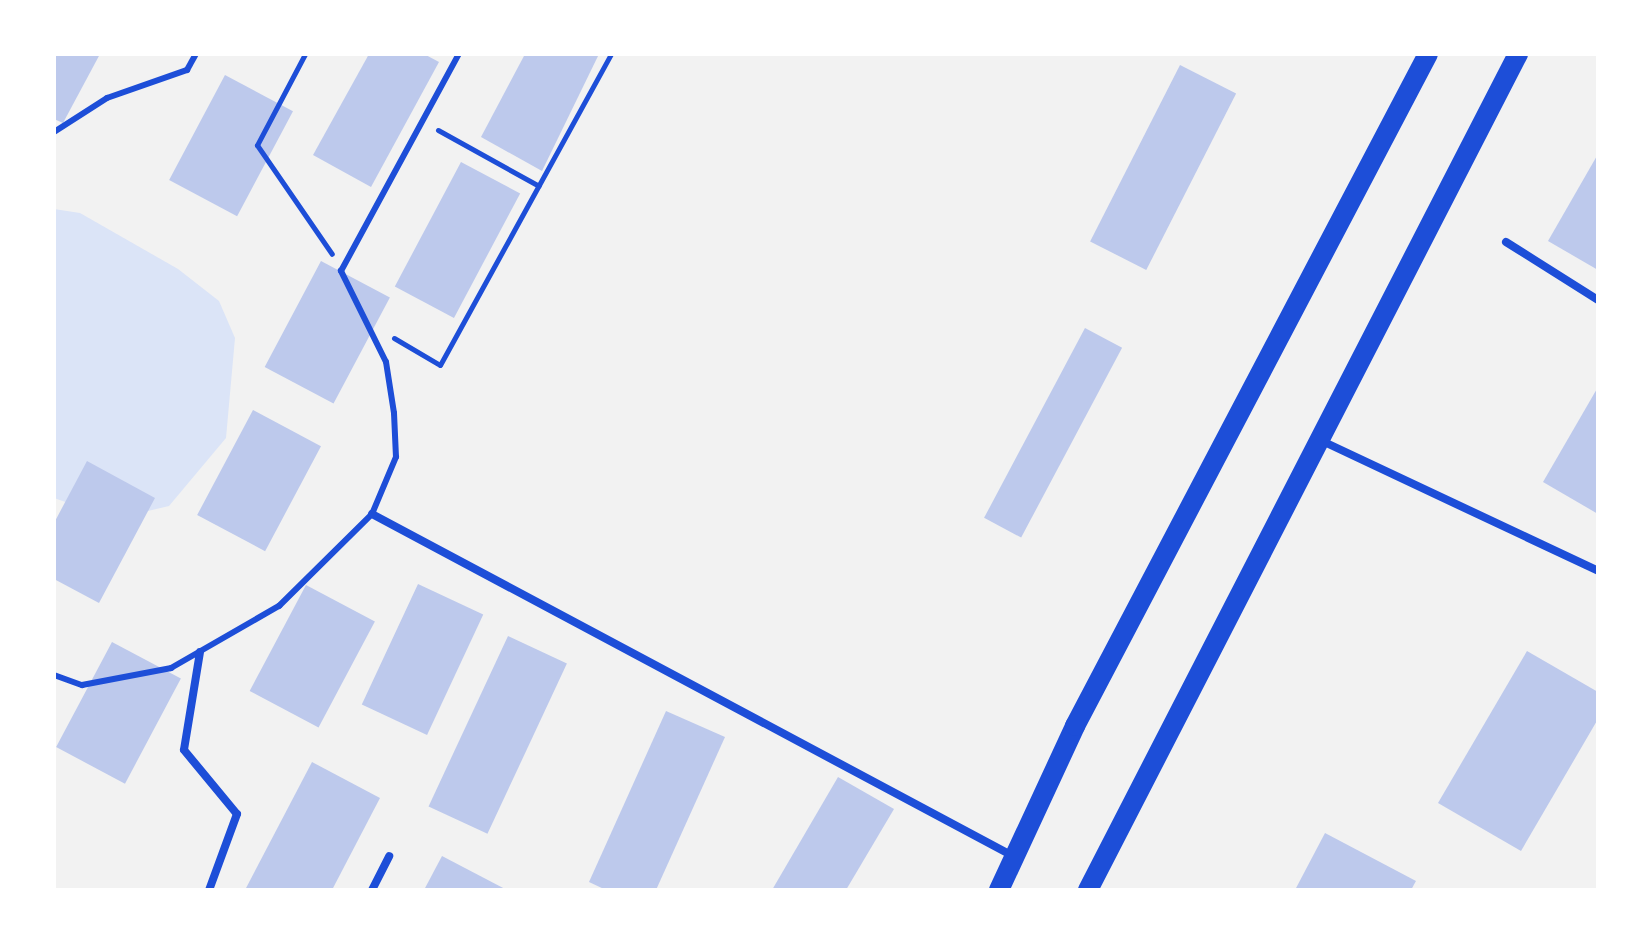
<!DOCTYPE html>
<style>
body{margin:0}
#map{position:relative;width:1652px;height:944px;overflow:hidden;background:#f2f2f2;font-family:Ubuntu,sans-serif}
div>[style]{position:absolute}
.green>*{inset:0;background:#dbe4f7}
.building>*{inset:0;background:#bdc9ec;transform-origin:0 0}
.path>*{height:5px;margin:-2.5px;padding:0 2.5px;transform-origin:2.5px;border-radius:2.5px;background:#1d4ed8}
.service>*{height:6px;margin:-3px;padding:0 3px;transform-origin:3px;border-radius:3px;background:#1d4ed8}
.minor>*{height:8px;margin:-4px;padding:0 4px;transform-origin:4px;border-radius:4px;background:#1d4ed8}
.primary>*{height:20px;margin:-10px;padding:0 10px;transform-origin:10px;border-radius:10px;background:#1d4ed8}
span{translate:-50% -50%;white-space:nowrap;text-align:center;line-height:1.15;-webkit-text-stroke:8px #fff;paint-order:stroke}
.frame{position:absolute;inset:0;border:56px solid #fff;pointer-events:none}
</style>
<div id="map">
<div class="green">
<div style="clip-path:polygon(54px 209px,80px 213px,178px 269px,219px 301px,235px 338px,226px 438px,169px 506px,114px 519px,54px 498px)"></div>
</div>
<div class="building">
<div style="clip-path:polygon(54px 54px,100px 54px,63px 123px,54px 119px)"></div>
<div style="clip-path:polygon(369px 54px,424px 54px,439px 62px,371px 187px,313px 155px)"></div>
<div style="clip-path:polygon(525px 54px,599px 54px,542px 171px,481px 137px)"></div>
<div style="left:1180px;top:65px;width:63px;height:198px;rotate:27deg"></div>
<div style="left:225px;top:75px;width:77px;height:119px;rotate:28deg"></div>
<div style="clip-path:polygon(1598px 154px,1598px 270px,1548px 241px)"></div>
<div style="left:461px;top:162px;width:67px;height:141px;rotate:28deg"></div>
<div style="left:321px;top:261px;width:78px;height:120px;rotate:28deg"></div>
<div style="left:1085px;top:328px;width:42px;height:215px;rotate:28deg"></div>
<div style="clip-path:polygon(1598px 387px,1598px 514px,1543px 482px)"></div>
<div style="left:253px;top:410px;width:77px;height:119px;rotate:28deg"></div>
<div style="clip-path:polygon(87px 461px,155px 498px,99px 603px,54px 579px,54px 523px)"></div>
<div style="left:418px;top:584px;width:72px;height:133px;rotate:25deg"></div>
<div style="left:306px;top:585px;width:78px;height:120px;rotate:28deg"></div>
<div style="left:508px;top:636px;width:65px;height:188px;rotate:25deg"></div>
<div style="left:112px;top:642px;width:78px;height:119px;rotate:28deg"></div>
<div style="clip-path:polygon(1527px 651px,1598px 692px,1598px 719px,1521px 851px,1438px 803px)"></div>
<div style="clip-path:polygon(666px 711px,725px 737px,656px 890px,606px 890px,589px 882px)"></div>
<div style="clip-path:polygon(312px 762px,380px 798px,332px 890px,245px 890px)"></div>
<div style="clip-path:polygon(838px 777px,894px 809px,846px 890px,772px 890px)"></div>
<div style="clip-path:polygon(1325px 833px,1416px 881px,1411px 890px,1295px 890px)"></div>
<div style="clip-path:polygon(442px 856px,507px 890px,424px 890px)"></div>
</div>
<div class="path">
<div style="left:305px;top:54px;width:103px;rotate:117.8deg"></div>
<div style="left:257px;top:145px;width:132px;rotate:55.5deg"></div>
<div style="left:438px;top:130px;width:115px;rotate:29deg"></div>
<div style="left:394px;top:338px;width:53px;rotate:30.4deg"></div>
<div style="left:440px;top:365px;width:355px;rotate:-61.2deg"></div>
</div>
<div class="service">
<div style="left:54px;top:132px;width:63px;rotate:-32.7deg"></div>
<div style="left:107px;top:98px;width:85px;rotate:-19.3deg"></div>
<div style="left:187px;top:70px;width:18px;rotate:-61deg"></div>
<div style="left:54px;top:675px;width:30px;rotate:20deg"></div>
<div style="left:82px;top:685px;width:91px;rotate:-10.8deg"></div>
<div style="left:171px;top:668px;width:125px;rotate:-29.9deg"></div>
<div style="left:279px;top:606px;width:131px;rotate:-44.7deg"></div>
<div style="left:372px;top:514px;width:62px;rotate:-67.2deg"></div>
<div style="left:396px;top:457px;width:44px;rotate:-92.6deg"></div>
<div style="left:394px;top:413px;width:52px;rotate:-98.9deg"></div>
<div style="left:386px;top:362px;width:102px;rotate:-116.3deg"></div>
<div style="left:341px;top:271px;width:247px;rotate:-61.5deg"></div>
</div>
<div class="minor">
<div style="left:1506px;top:242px;width:109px;rotate:32.2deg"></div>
<div style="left:1320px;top:440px;width:307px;rotate:25.2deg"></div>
<div style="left:372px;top:514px;width:727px;rotate:28.08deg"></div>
<div style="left:200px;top:652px;width:99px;rotate:99.3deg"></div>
<div style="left:184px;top:750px;width:83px;rotate:50.4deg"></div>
<div style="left:237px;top:814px;width:81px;rotate:110.2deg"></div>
<div style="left:372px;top:890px;width:38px;rotate:-63deg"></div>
</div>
<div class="primary">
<div style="left:999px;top:890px;width:181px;rotate:-65.1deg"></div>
<div style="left:1075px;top:726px;width:759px;rotate:-62.29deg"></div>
<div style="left:1088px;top:890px;width:940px;rotate:-62.78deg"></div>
</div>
<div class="frame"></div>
</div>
